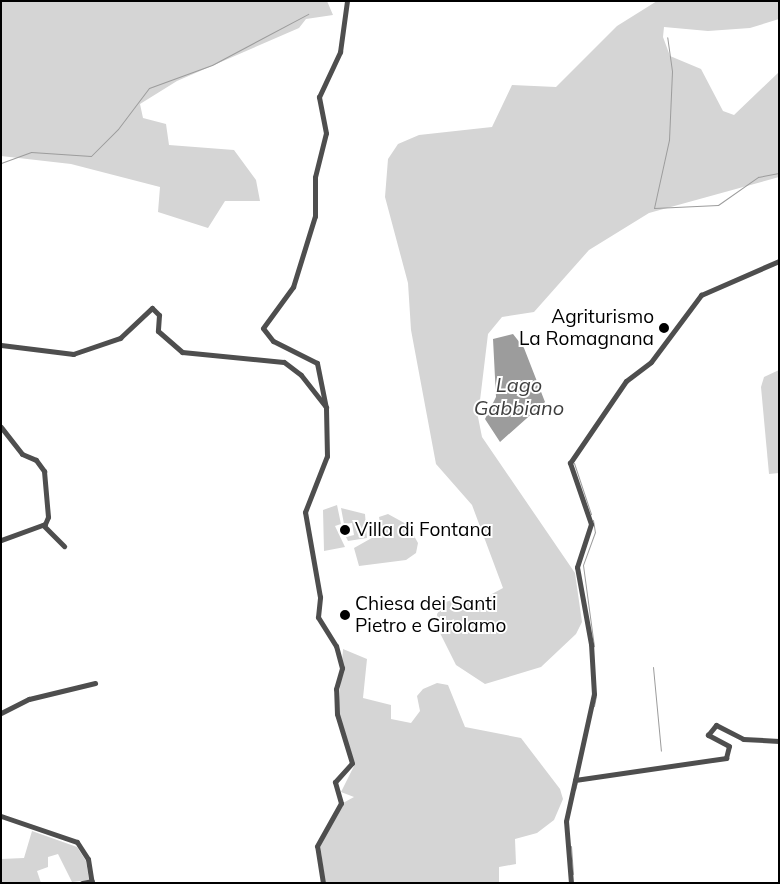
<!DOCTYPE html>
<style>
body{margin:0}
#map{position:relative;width:780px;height:884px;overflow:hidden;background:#fff;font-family:Mulish,sans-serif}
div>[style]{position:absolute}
.green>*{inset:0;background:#d5d5d5}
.water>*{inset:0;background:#9c9c9c}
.stream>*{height:1px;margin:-0.5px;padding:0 0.5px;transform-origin:0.5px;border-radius:0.5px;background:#9c9c9c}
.minor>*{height:5px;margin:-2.5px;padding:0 2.5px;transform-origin:2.5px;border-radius:2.5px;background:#4e4e4e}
.dots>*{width:14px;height:14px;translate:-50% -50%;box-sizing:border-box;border:2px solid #fff;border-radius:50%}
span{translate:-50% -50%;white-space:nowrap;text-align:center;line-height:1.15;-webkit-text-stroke:4px #fff;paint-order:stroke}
.poi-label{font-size:19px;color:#000}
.right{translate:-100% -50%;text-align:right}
.left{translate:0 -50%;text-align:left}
.water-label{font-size:20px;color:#3d3d3d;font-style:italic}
.frame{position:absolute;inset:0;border:2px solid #000;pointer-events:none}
</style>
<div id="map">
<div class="green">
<div style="clip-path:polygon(1px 1px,327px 1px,333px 15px,306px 19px,299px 28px,177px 81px,140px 104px,143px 118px,166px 124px,169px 145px,234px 150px,256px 180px,260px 201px,225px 201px,208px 228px,158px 212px,160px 187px,71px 164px,1px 156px)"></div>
<div style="clip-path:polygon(657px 1px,779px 1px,779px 19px,750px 28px,708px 31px,664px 27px,663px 37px,670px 56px,701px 69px,723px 111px,734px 115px,779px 72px,779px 177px,649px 213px,589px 250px,534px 312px,502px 317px,488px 334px,478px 417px,482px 437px,575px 573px,582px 622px,576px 634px,541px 667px,485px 684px,456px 665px,438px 629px,437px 614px,446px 602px,457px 598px,477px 602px,503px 588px,472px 505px,436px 464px,411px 330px,408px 283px,385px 197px,388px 159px,398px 144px,419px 135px,492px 127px,512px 85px,556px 87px,617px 26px)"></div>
<div style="clip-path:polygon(779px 370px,779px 473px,769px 474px,761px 387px,764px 377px)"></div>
<div style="clip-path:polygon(337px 505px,341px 524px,335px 526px,345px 547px,324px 551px,323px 510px)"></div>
<div style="clip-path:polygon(341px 508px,365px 514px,367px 538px,348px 541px,346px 537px,354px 535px,352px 523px,344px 524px)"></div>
<div style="clip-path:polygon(388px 514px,408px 525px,418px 543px,416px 553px,406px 560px,359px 566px,354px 548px,377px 535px,381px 528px,379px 517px)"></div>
<div style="clip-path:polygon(343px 649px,367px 659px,363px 698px,391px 705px,391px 719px,411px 723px,420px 711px,417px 696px,423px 689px,437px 683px,448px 685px,465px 727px,521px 738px,560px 789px,563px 799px,554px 820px,537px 833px,515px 839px,516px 864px,499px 867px,499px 883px,325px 883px,320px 843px,343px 803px,354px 797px,341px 792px,355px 764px,338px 714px)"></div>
<div style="clip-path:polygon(32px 831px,77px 847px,86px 861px,89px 880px,72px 882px,58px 854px,48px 857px,48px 867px,37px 871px,41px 883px,1px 883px,1px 859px,24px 858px)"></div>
</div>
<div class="water">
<div style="clip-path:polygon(513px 334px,524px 348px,545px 402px,500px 442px,485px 419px,496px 397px,493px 339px)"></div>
</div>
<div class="stream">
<div style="left:1px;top:163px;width:32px;rotate:-20deg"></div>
<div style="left:31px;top:152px;width:60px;rotate:3.8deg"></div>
<div style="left:91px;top:156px;width:38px;rotate:-45deg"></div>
<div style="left:118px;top:129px;width:51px;rotate:-52.9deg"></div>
<div style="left:149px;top:88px;width:67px;rotate:-20.1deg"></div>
<div style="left:212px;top:65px;width:109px;rotate:-28deg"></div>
<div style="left:654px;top:208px;width:70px;rotate:-77.6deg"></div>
<div style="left:669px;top:140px;width:69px;rotate:-87.5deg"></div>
<div style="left:672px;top:71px;width:34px;rotate:-98deg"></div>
<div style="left:654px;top:208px;width:64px;rotate:-2.7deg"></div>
<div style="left:718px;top:205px;width:49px;rotate:-35deg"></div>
<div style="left:758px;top:177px;width:21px;rotate:-11deg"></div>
<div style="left:574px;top:463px;width:54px;rotate:71.6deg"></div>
<div style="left:593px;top:520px;width:12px;rotate:81deg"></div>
<div style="left:595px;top:532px;width:35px;rotate:110deg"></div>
<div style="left:583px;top:565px;width:82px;rotate:82.3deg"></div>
<div style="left:653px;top:667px;width:84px;rotate:84.6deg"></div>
<div style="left:594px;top:706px;width:10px;rotate:-79deg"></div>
<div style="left:575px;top:790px;width:8px;rotate:-76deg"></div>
<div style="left:571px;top:846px;width:28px;rotate:86deg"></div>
</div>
<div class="minor">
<div style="left:1px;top:345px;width:73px;rotate:7.1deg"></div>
<div style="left:73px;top:354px;width:50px;rotate:-18.8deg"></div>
<div style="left:120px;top:338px;width:44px;rotate:-43.2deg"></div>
<div style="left:152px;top:308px;width:10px;rotate:45deg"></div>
<div style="left:159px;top:315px;width:16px;rotate:94deg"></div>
<div style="left:158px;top:331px;width:32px;rotate:41deg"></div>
<div style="left:182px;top:352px;width:102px;rotate:5.6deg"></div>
<div style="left:284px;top:362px;width:21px;rotate:37deg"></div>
<div style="left:301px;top:375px;width:41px;rotate:52deg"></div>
<div style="left:1px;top:427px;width:34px;rotate:52deg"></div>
<div style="left:22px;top:454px;width:15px;rotate:23deg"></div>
<div style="left:36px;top:460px;width:14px;rotate:54deg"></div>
<div style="left:44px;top:471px;width:46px;rotate:85deg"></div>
<div style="left:48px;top:517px;width:8px;rotate:113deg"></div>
<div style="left:45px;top:524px;width:47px;rotate:160deg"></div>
<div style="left:43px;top:525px;width:30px;rotate:45deg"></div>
<div style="left:1px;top:713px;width:31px;rotate:-27deg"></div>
<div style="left:29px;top:699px;width:68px;rotate:-13.6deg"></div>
<div style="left:575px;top:780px;width:153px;rotate:-8.3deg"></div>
<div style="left:726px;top:758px;width:12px;rotate:-76deg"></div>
<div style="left:729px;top:746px;width:24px;rotate:-152deg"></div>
<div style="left:708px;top:735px;width:13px;rotate:-51deg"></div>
<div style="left:716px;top:725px;width:30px;rotate:27deg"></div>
<div style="left:743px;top:739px;width:36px;rotate:3deg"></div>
<div style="left:1px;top:816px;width:80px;rotate:18.9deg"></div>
<div style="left:77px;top:842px;width:20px;rotate:57deg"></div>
<div style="left:88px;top:859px;width:24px;rotate:81deg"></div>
<div style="left:82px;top:883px;width:10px;rotate:-11deg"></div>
<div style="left:323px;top:883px;width:37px;rotate:-99deg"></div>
<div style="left:317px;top:846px;width:49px;rotate:-60.8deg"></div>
<div style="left:341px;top:803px;width:22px;rotate:-106deg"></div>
<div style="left:335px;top:782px;width:25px;rotate:-48deg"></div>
<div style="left:352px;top:763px;width:51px;rotate:-107deg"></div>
<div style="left:337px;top:714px;width:25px;rotate:-92deg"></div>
<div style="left:336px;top:689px;width:22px;rotate:-74deg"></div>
<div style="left:342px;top:668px;width:23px;rotate:-105deg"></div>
<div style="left:336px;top:646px;width:34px;rotate:-122deg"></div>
<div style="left:318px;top:617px;width:20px;rotate:-84deg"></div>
<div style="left:320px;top:597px;width:86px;rotate:-100deg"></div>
<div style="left:305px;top:512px;width:60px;rotate:-68.6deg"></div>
<div style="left:327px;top:456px;width:48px;rotate:-91.2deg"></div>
<div style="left:326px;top:408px;width:46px;rotate:-101.3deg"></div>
<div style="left:317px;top:363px;width:49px;rotate:-153.4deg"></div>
<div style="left:273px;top:341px;width:16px;rotate:-128deg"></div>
<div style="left:263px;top:328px;width:51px;rotate:-53.8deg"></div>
<div style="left:293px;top:287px;width:74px;rotate:-72.8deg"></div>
<div style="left:315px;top:216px;width:39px;rotate:-90deg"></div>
<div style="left:315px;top:177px;width:45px;rotate:-76deg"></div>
<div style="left:326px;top:133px;width:37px;rotate:-101deg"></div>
<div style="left:319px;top:97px;width:50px;rotate:-65deg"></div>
<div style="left:340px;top:52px;width:51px;rotate:-82.2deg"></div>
<div style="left:571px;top:883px;width:62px;rotate:-94.6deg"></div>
<div style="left:566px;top:821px;width:130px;rotate:-77.6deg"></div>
<div style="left:594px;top:694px;width:50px;rotate:-93.4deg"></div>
<div style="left:591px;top:644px;width:78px;rotate:-100.3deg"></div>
<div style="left:577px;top:567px;width:45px;rotate:-72deg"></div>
<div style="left:591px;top:524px;width:65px;rotate:-109deg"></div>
<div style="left:570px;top:463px;width:99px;rotate:-55.7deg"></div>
<div style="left:626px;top:381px;width:31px;rotate:-37deg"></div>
<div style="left:651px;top:362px;width:84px;rotate:-53.3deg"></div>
<div style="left:701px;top:295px;width:85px;rotate:-23.6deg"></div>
</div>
<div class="dots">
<div style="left:664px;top:328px;background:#000"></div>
<div style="left:345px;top:530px;background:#000"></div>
<div style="left:345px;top:615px;background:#000"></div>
</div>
<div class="poi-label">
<span class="right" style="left:654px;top:328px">Agriturismo<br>La Romagnana</span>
<span class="left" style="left:355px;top:530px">Villa di Fontana</span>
<span class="left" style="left:355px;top:615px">Chiesa dei Santi<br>Pietro e Girolamo</span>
</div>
<div class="water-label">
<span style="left:519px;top:396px">Lago<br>Gabbiano</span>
</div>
<div class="frame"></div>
</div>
